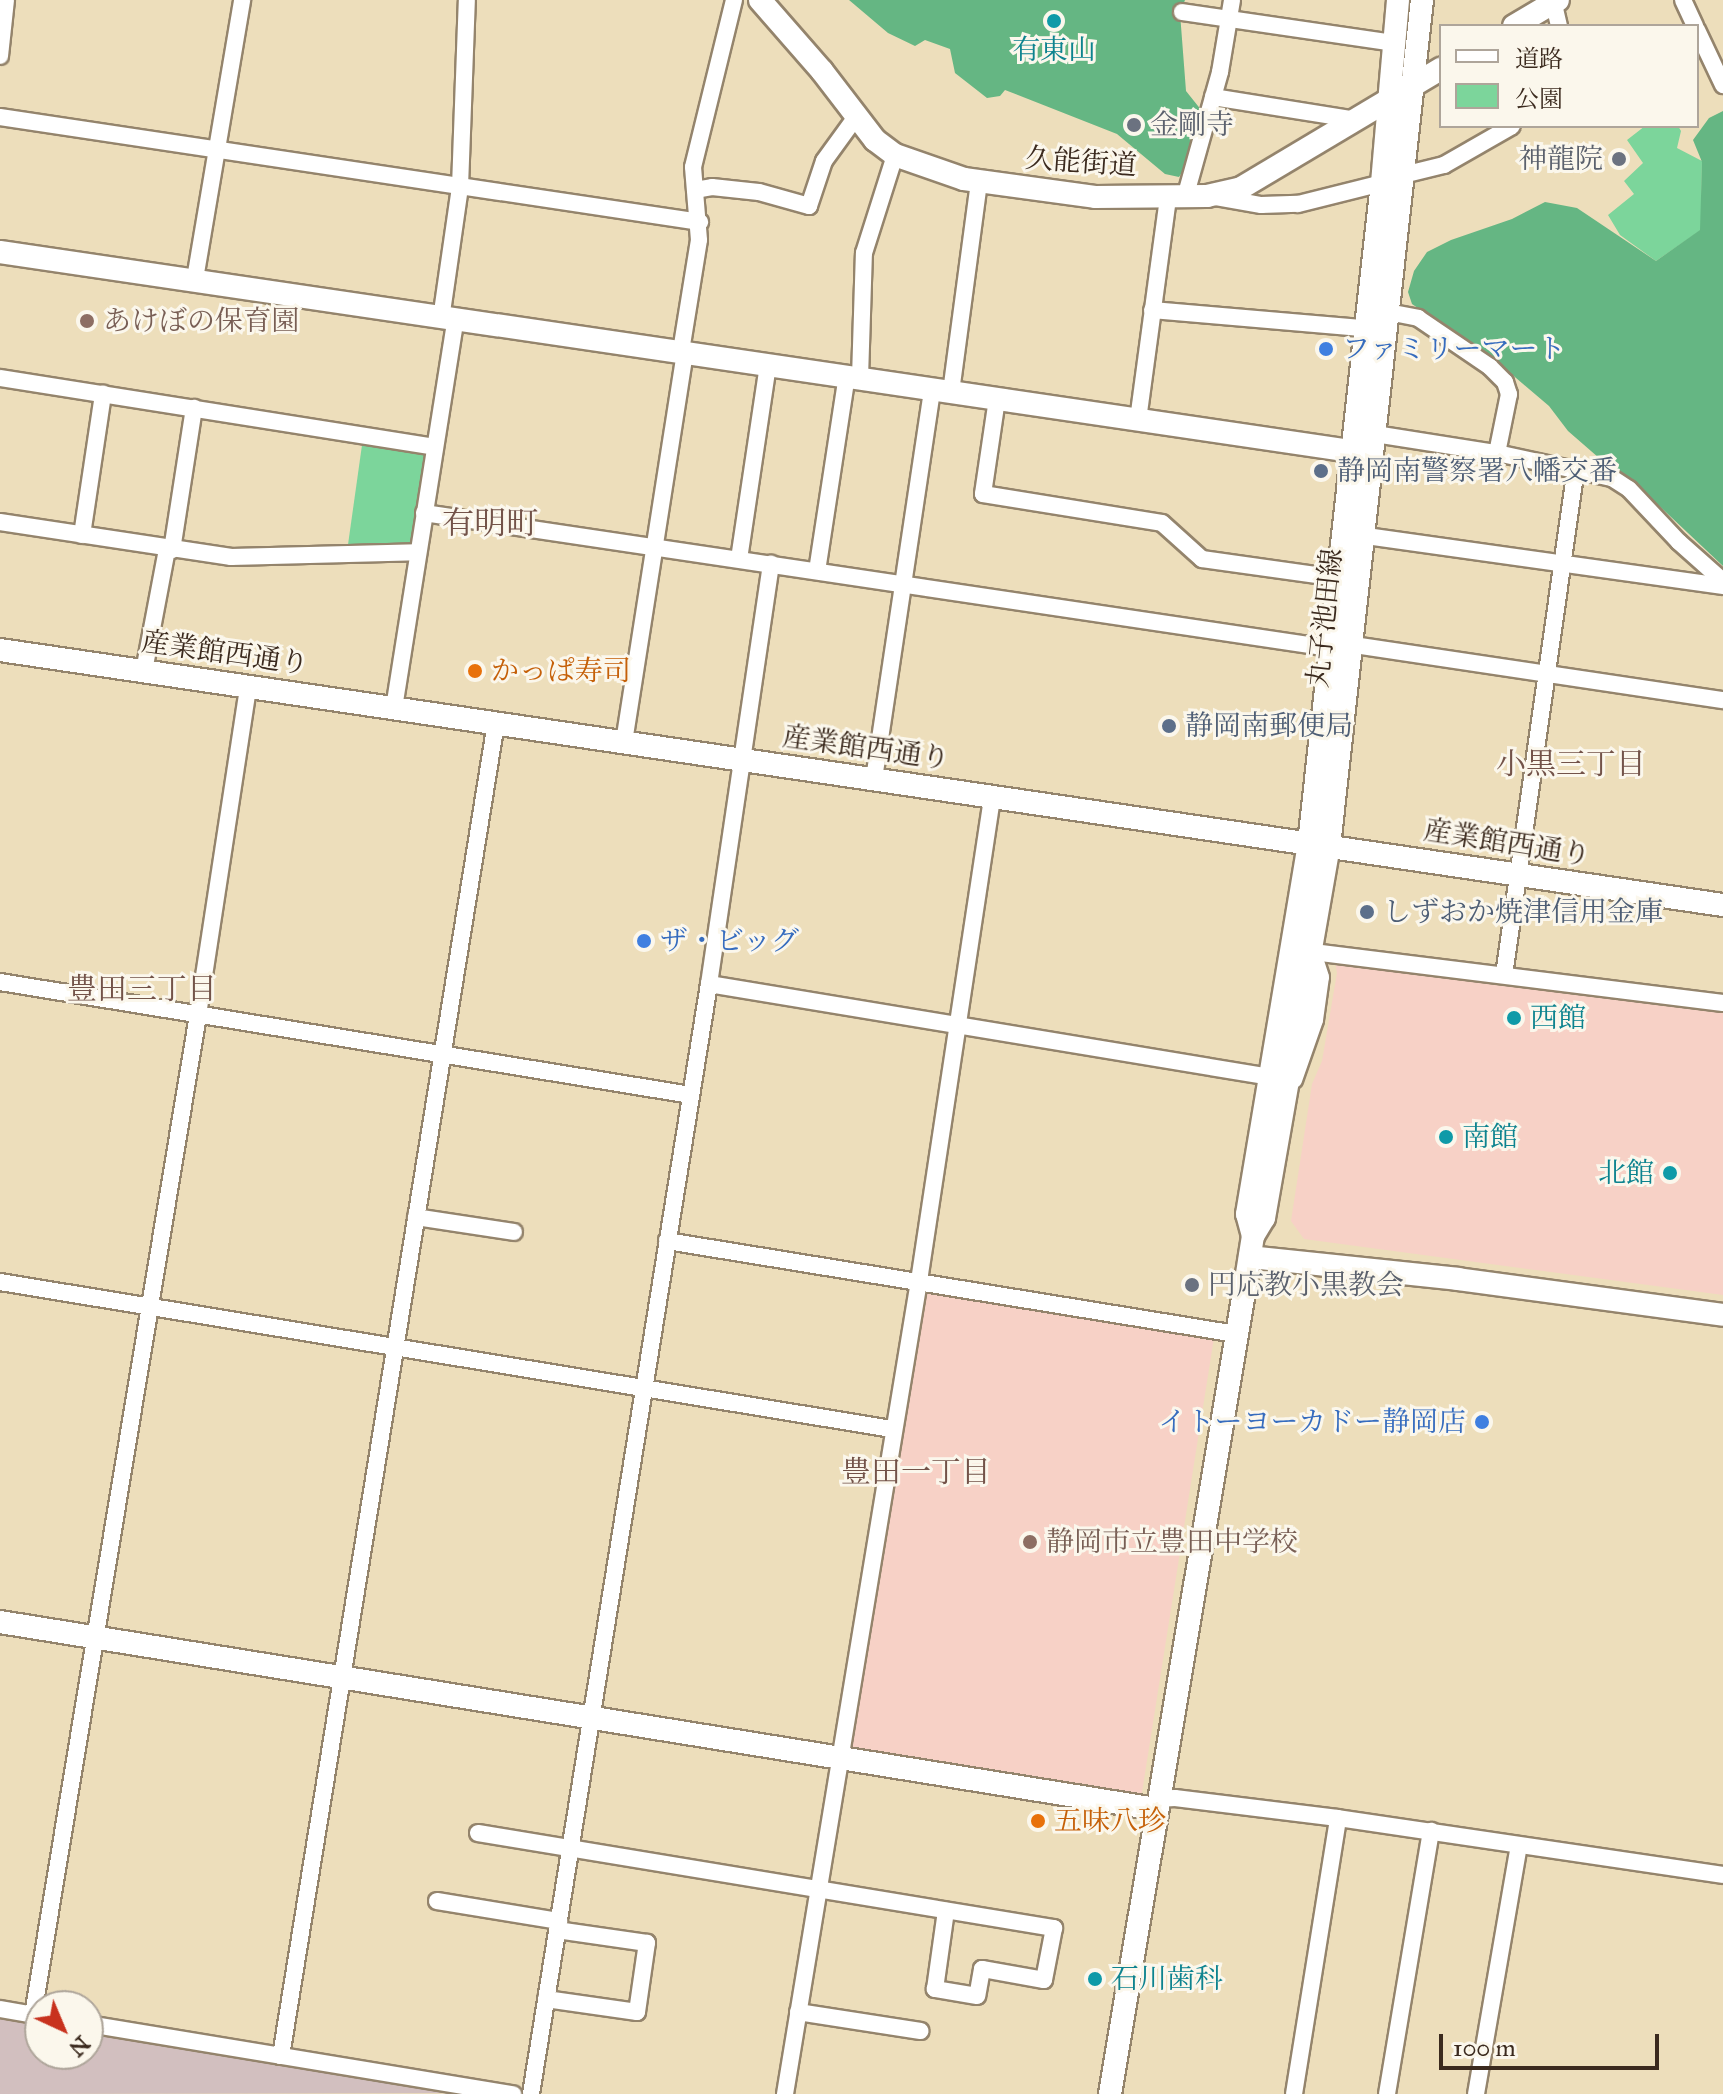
<!DOCTYPE html>
<meta charset="utf-8">
<style>
body{margin:0}
#map{position:relative;width:1723px;height:2094px;overflow:hidden;background:#eddebb;font-family:"IM FELL Great Primer","Noto Serif JP",serif}
div>[style]{position:absolute}
.built>*{inset:0;background:#f7d1c6;transform-origin:0 0}
.industrial>*{inset:0;background:#d2bfbf}
.green>*{inset:0;background:#7cd59b;transform-origin:0 0}
.forest>*{inset:0;background:#65b683}
.roads{filter:drop-shadow(2px 0 #94846c) drop-shadow(-2px 0 #94846c) drop-shadow(0 2px #94846c) drop-shadow(0 -2px #94846c)}
.street>*{height:16px;margin:-8px;padding:0 8px;transform-origin:8px;border-radius:8px;background:#fff}
.secondary>*{height:22px;margin:-11px;padding:0 11px;transform-origin:11px;border-radius:11px;background:#fff}
.dots>*{width:22px;height:22px;translate:-50% -50%;box-sizing:border-box;border:4px solid #fbf7ec;border-radius:50%}
span{translate:-50% -50%;white-space:nowrap;text-align:center;line-height:1.15;-webkit-text-stroke:6px #fbf7ec;paint-order:stroke}
.culture-label{font-size:28px;color:#0d838f}
.left{translate:0 -50%;text-align:left}
.right{translate:-100% -50%;text-align:right}
.worship-label{font-size:28px;color:#5b616d}
.street-label{font-size:28px;color:#3b2a1e}
.education-label{font-size:28px;color:#785e54}
.shop-label{font-size:28px;color:#366cbe}
.service-label{font-size:28px;color:#4e5e75}
.food-label{font-size:28px;color:#c56008}
.neighbourhood-label{font-size:30px;color:#735349}
.quarter-label{font-size:32px;color:#735349}
.legend{position:absolute;left:1439px;top:24px;width:260px;height:104px;box-sizing:border-box;background:#fbf7ec;border:2px solid #aea59a;margin:0;padding:10px 14px;list-style:none;font-size:24px;color:#3b2a1e}
.legend li{display:flex;align-items:center;gap:16px;height:40px}
.legend b{width:40px;border:2px solid #aea59a}
.north{position:absolute;left:24px;top:1990px;width:80px;height:80px;box-sizing:border-box;background:#fbf7ec;border:2px solid #aea59a;border-radius:50%;rotate:136deg;font-size:22px;font-weight:700;line-height:32px;text-align:center;color:#3b2a1e}
.north::after{content:'';display:block;margin:auto;width:28px;height:36px;background:#c8321e;clip-path:polygon(50% 0,100% 100%,50% 72%,0 100%)}
.scale{position:absolute;left:1439px;top:2034px;width:220px;height:36px;box-sizing:border-box;border:4px solid #3b2a1e;border-top:0;padding-left:10px;font-size:24px;line-height:28px;white-space:nowrap;color:#3b2a1e;-webkit-text-stroke:6px #fbf7ec;paint-order:stroke}
</style>
<div id="map">
<div class="built">
<div style="clip-path:polygon(1335px 961px,1723px 1009px,1723px 1295px,1304px 1239px,1291px 1221px,1312px 1084px,1322px 1061px,1337px 973px)"></div>
<div style="left:922px;top:1289px;width:296px;height:464px;rotate:9deg"></div>
</div>
<div class="industrial">
<div style="clip-path:polygon(0 2009px,40px 2016px,40px 2054px,88px 2054px,88px 2023px,522px 2093px,0 2094px)"></div>
</div>
<div class="green">
<div style="clip-path:polygon(1645px 126px,1678px 126px,1681px 131px,1677px 148px,1702px 161px,1701px 230px,1656px 261px,1620px 235px,1608px 215px,1634px 194px,1624px 181px,1643px 163px,1627px 140px)"></div>
<div style="left:362px;top:445px;width:65px;height:103px;rotate:8deg"></div>
</div>
<div class="forest">
<div style="clip-path:polygon(849px 0,1185px 0,1180px 13px,1186px 91px,1202px 111px,1185px 168px,1179px 177px,1165px 174px,1117px 134px,1005px 90px,1000px 96px,987px 98px,955px 73px,950px 49px,925px 40px,915px 46px,888px 33px)"></div>
<div style="clip-path:polygon(1723px 111px,1723px 566px,1637px 485px,1614px 471px,1568px 431px,1549px 406px,1502px 366px,1412px 304px,1408px 292px,1414px 271px,1427px 252px,1451px 240px,1512px 219px,1545px 202px,1577px 208px,1656px 261px,1700px 230px,1702px 162px,1693px 140px,1709px 118px)"></div>
</div>
<div class="roads">
<div class="street">
<div style="left:1553px;top:0;width:27px;rotate:77deg"></div>
<div style="left:1683px;top:0;width:29px;rotate:65deg"></div>
<div style="left:1182px;top:12px;width:214px;rotate:8.3deg"></div>
<div style="left:1697px;top:30px;width:61px;rotate:64.7deg"></div>
<div style="left:0;top:56px;width:56px;rotate:-83.9deg"></div>
<div style="left:1213px;top:97px;width:145px;rotate:9.1deg"></div>
<div style="left:0;top:117px;width:708px;rotate:8.53deg"></div>
<div style="left:1403px;top:175px;width:42px;rotate:-13.7deg"></div>
<div style="left:1444px;top:165px;width:78px;rotate:-29.8deg"></div>
<div style="left:695px;top:190px;width:17px;rotate:-10deg"></div>
<div style="left:712px;top:187px;width:47px;rotate:6.1deg"></div>
<div style="left:759px;top:192px;width:52px;rotate:15.6deg"></div>
<div style="left:809px;top:206px;width:47px;rotate:-71.6deg"></div>
<div style="left:824px;top:161px;width:54px;rotate:-54deg"></div>
<div style="left:1186px;top:194px;width:127px;rotate:-74.4deg"></div>
<div style="left:1220px;top:72px;width:73px;rotate:-80.5deg"></div>
<div style="left:1216px;top:197px;width:46px;rotate:10.1deg"></div>
<div style="left:1261px;top:205px;width:37px;rotate:-2deg"></div>
<div style="left:1298px;top:204px;width:87px;rotate:-14deg"></div>
<div style="left:195px;top:279px;width:283px;rotate:-80.4deg"></div>
<div style="left:1152px;top:310px;width:213px;rotate:4.9deg"></div>
<div style="left:1364px;top:328px;width:29px;rotate:-34deg"></div>
<div style="left:1388px;top:312px;width:31px;rotate:11deg"></div>
<div style="left:1418px;top:318px;width:87px;rotate:34.2deg"></div>
<div style="left:1490px;top:367px;width:21px;rotate:45deg"></div>
<div style="left:1505px;top:382px;width:13px;rotate:72deg"></div>
<div style="left:1509px;top:394px;width:60px;rotate:101.5deg"></div>
<div style="left:441px;top:319px;width:133px;rotate:-81.8deg"></div>
<div style="left:460px;top:187px;width:187px;rotate:-87.9deg"></div>
<div style="left:681px;top:351px;width:112px;rotate:-80.8deg"></div>
<div style="left:699px;top:240px;width:73px;rotate:-94.7deg"></div>
<div style="left:693px;top:167px;width:172px;rotate:-76.2deg"></div>
<div style="left:0;top:378px;width:440px;rotate:9deg"></div>
<div style="left:860px;top:378px;width:125px;rotate:-88.2deg"></div>
<div style="left:864px;top:253px;width:103px;rotate:-72.4deg"></div>
<div style="left:951px;top:392px;width:212px;rotate:-82.4deg"></div>
<div style="left:997px;top:399px;width:96px;rotate:98.4deg"></div>
<div style="left:983px;top:494px;width:181px;rotate:9.2deg"></div>
<div style="left:1162px;top:523px;width:54px;rotate:42deg"></div>
<div style="left:1202px;top:559px;width:136px;rotate:8deg"></div>
<div style="left:1138px;top:420px;width:225px;rotate:-82.3deg"></div>
<div style="left:1375px;top:434px;width:123px;rotate:8.9deg"></div>
<div style="left:1497px;top:453px;width:118px;rotate:12.3deg"></div>
<div style="left:1612px;top:478px;width:20px;rotate:33deg"></div>
<div style="left:1629px;top:489px;width:73px;rotate:46.7deg"></div>
<div style="left:1679px;top:542px;width:59px;rotate:41.6deg"></div>
<div style="left:424px;top:513px;width:916px;rotate:8.48deg"></div>
<div style="left:0;top:522px;width:234px;rotate:8.6deg"></div>
<div style="left:231px;top:557px;width:186px;rotate:-1.5deg"></div>
<div style="left:1352px;top:534px;width:375px;rotate:8deg"></div>
<div style="left:82px;top:535px;width:143px;rotate:-81.5deg"></div>
<div style="left:172px;top:550px;width:144px;rotate:-81.2deg"></div>
<div style="left:739px;top:559px;width:196px;rotate:-81.5deg"></div>
<div style="left:817px;top:571px;width:197px;rotate:-81.3deg"></div>
<div style="left:1341px;top:643px;width:386px;rotate:8.5deg"></div>
<div style="left:144px;top:671px;width:124px;rotate:-79.3deg"></div>
<div style="left:394px;top:708px;width:392px;rotate:-81deg"></div>
<div style="left:624px;top:742px;width:394px;rotate:-81.1deg"></div>
<div style="left:874px;top:779px;width:394px;rotate:-81.5deg"></div>
<div style="left:1504px;top:975px;width:512px;rotate:-81.92deg"></div>
<div style="left:0;top:982px;width:700px;rotate:9.29deg"></div>
<div style="left:709px;top:984px;width:570px;rotate:9.4deg"></div>
<div style="left:1294px;top:1080px;width:64px;rotate:-70.7deg"></div>
<div style="left:1315px;top:1020px;width:43px;rotate:-82.1deg"></div>
<div style="left:1321px;top:977px;width:26px;rotate:-108deg"></div>
<div style="left:1313px;top:952px;width:413px;rotate:7.1deg"></div>
<div style="left:416px;top:1217px;width:99px;rotate:8.7deg"></div>
<div style="left:667px;top:1241px;width:577px;rotate:9.28deg"></div>
<div style="left:0;top:1282px;width:904px;rotate:9.36deg"></div>
<div style="left:1158px;top:1799px;width:17px;rotate:-3deg"></div>
<div style="left:1175px;top:1798px;width:164px;rotate:7deg"></div>
<div style="left:1338px;top:1818px;width:389px;rotate:8.4deg"></div>
<div style="left:478px;top:1833px;width:584px;rotate:9.37deg"></div>
<div style="left:1054px;top:1928px;width:53px;rotate:100.9deg"></div>
<div style="left:1044px;top:1980px;width:63px;rotate:-169.9deg"></div>
<div style="left:982px;top:1969px;width:27px;rotate:100deg"></div>
<div style="left:977px;top:1996px;width:43px;rotate:-170.5deg"></div>
<div style="left:935px;top:1989px;width:79px;rotate:-82deg"></div>
<div style="left:437px;top:1901px;width:124px;rotate:9.3deg"></div>
<div style="left:546px;top:1999px;width:92px;rotate:8.1deg"></div>
<div style="left:637px;top:2012px;width:70px;rotate:-81.8deg"></div>
<div style="left:647px;top:1943px;width:91px;rotate:-171.8deg"></div>
<div style="left:0;top:2009px;width:41px;rotate:9.9deg"></div>
<div style="left:798px;top:2012px;width:124px;rotate:8.8deg"></div>
<div style="left:33px;top:2015px;width:1014px;rotate:-80.63deg"></div>
<div style="left:198px;top:1015px;width:332px;rotate:-81.3deg"></div>
<div style="left:88px;top:2024px;width:431px;rotate:9.4deg"></div>
<div style="left:281px;top:2056px;width:1350px;rotate:-80.84deg"></div>
<div style="left:531px;top:2094px;width:1124px;rotate:-80.89deg"></div>
<div style="left:709px;top:984px;width:425px;rotate:-81.6deg"></div>
<div style="left:785px;top:2094px;width:824px;rotate:-80.64deg"></div>
<div style="left:919px;top:1281px;width:489px;rotate:-81.4deg"></div>
<div style="left:1294px;top:2094px;width:279px;rotate:-80.9deg"></div>
<div style="left:1387px;top:2094px;width:267px;rotate:-80.5deg"></div>
<div style="left:1476px;top:2094px;width:252px;rotate:-80.2deg"></div>
</div>
<div class="secondary">
<div style="left:760px;top:0;width:94px;rotate:48.9deg"></div>
<div style="left:822px;top:71px;width:87px;rotate:52.5deg"></div>
<div style="left:875px;top:140px;width:25px;rotate:37deg"></div>
<div style="left:895px;top:155px;width:73px;rotate:19.2deg"></div>
<div style="left:964px;top:179px;width:132px;rotate:7.8deg"></div>
<div style="left:1095px;top:197px;width:112px;rotate:-0.5deg"></div>
<div style="left:1207px;top:196px;width:35px;rotate:-13deg"></div>
<div style="left:1241px;top:188px;width:233px;rotate:-30.8deg"></div>
<div style="left:1514px;top:26px;width:51px;rotate:-30.6deg"></div>
<div style="left:0;top:252px;width:1366px;rotate:8.38deg"></div>
<div style="left:1351px;top:451px;width:29px;rotate:-35deg"></div>
<div style="left:0;top:650px;width:1742px;rotate:8.42deg"></div>
<div style="left:1253px;top:1236px;width:21px;rotate:-59deg"></div>
<div style="left:1264px;top:1218px;width:378px;rotate:-80.1deg"></div>
<div style="left:1329px;top:846px;width:851px;rotate:-83.73deg"></div>
<div style="left:1250px;top:1257px;width:209px;rotate:6deg"></div>
<div style="left:1458px;top:1279px;width:267px;rotate:7.7deg"></div>
<div style="left:0;top:1622px;width:1171px;rotate:9.19deg"></div>
<div style="left:1110px;top:2094px;width:825px;rotate:-80.51deg"></div>
<div style="left:1246px;top:1280px;width:45px;rotate:-81deg"></div>
<div style="left:1253px;top:1236px;width:23px;rotate:-105deg"></div>
<div style="left:1247px;top:1214px;width:376px;rotate:-80.5deg"></div>
<div style="left:1309px;top:843px;width:664px;rotate:-83.69deg"></div>
<div style="left:1382px;top:183px;width:184px;rotate:-85deg"></div>
</div>
</div>
<div class="dots">
<div style="left:1054px;top:21px;background:#0f9aa8"></div>
<div style="left:1134px;top:125px;background:#6b7280"></div>
<div style="left:1619px;top:159px;background:#6b7280"></div>
<div style="left:87px;top:321px;background:#8d6e63"></div>
<div style="left:1326px;top:349px;background:#3f7fe0"></div>
<div style="left:1321px;top:471px;background:#5c6f8a"></div>
<div style="left:475px;top:671px;background:#e8710a"></div>
<div style="left:1169px;top:726px;background:#5c6f8a"></div>
<div style="left:1367px;top:912px;background:#5c6f8a"></div>
<div style="left:644px;top:941px;background:#3f7fe0"></div>
<div style="left:1514px;top:1018px;background:#0f9aa8"></div>
<div style="left:1446px;top:1137px;background:#0f9aa8"></div>
<div style="left:1670px;top:1173px;background:#0f9aa8"></div>
<div style="left:1192px;top:1285px;background:#6b7280"></div>
<div style="left:1482px;top:1422px;background:#3f7fe0"></div>
<div style="left:1030px;top:1542px;background:#8d6e63"></div>
<div style="left:1038px;top:1821px;background:#e8710a"></div>
<div style="left:1095px;top:1979px;background:#0f9aa8"></div>
</div>
<div class="culture-label">
<span style="left:1054px;top:50px">有東山</span>
<span class="left" style="left:1530px;top:1018px">西館</span>
<span class="left" style="left:1462px;top:1137px">南館</span>
<span class="right" style="left:1654px;top:1173px">北館</span>
<span class="left" style="left:1111px;top:1979px">石川歯科</span>
</div>
<div class="worship-label">
<span class="left" style="left:1150px;top:125px">金剛寺</span>
<span class="right" style="left:1603px;top:159px">神龍院</span>
<span class="left" style="left:1208px;top:1285px">円応教小黒教会</span>
</div>
<div class="street-label">
<span style="left:1081px;top:162px;rotate:4deg">久能街道</span>
<span style="left:1325px;top:618px;rotate:-84deg">丸子池田線</span>
<span style="left:225px;top:653px;rotate:8deg">産業館西通り</span>
<span style="left:866px;top:748px;rotate:8deg">産業館西通り</span>
<span style="left:1507px;top:843px;rotate:9deg">産業館西通り</span>
</div>
<div class="education-label">
<span class="left" style="left:103px;top:321px">あけぼの保育園</span>
<span class="left" style="left:1046px;top:1542px">静岡市立豊田中学校</span>
</div>
<div class="shop-label">
<span class="left" style="left:1342px;top:349px">ファミリーマート</span>
<span class="left" style="left:660px;top:941px">ザ・ビッグ</span>
<span class="right" style="left:1466px;top:1422px">イトーヨーカドー静岡店</span>
</div>
<div class="service-label">
<span class="left" style="left:1337px;top:471px">静岡南警察署八幡交番</span>
<span class="left" style="left:1185px;top:726px">静岡南郵便局</span>
<span class="left" style="left:1383px;top:912px">しずおか焼津信用金庫</span>
</div>
<div class="food-label">
<span class="left" style="left:491px;top:671px">かっぱ寿司</span>
<span class="left" style="left:1054px;top:1821px">五味八珍</span>
</div>
<div class="neighbourhood-label">
<span style="left:1571px;top:764px">小黒三丁目</span>
<span style="left:142px;top:989px">豊田三丁目</span>
<span style="left:916px;top:1472px">豊田一丁目</span>
</div>
<div class="quarter-label">
<span style="left:490px;top:524px">有明町</span>
</div>
<ul class="legend">
<li><b style="height:10px;background:#fff"></b>道路</li>
<li><b style="height:22px;background:#7cd59b"></b>公園</li>
</ul>
<div class="north">N</div>
<div class="scale">100 m</div>
</div>
